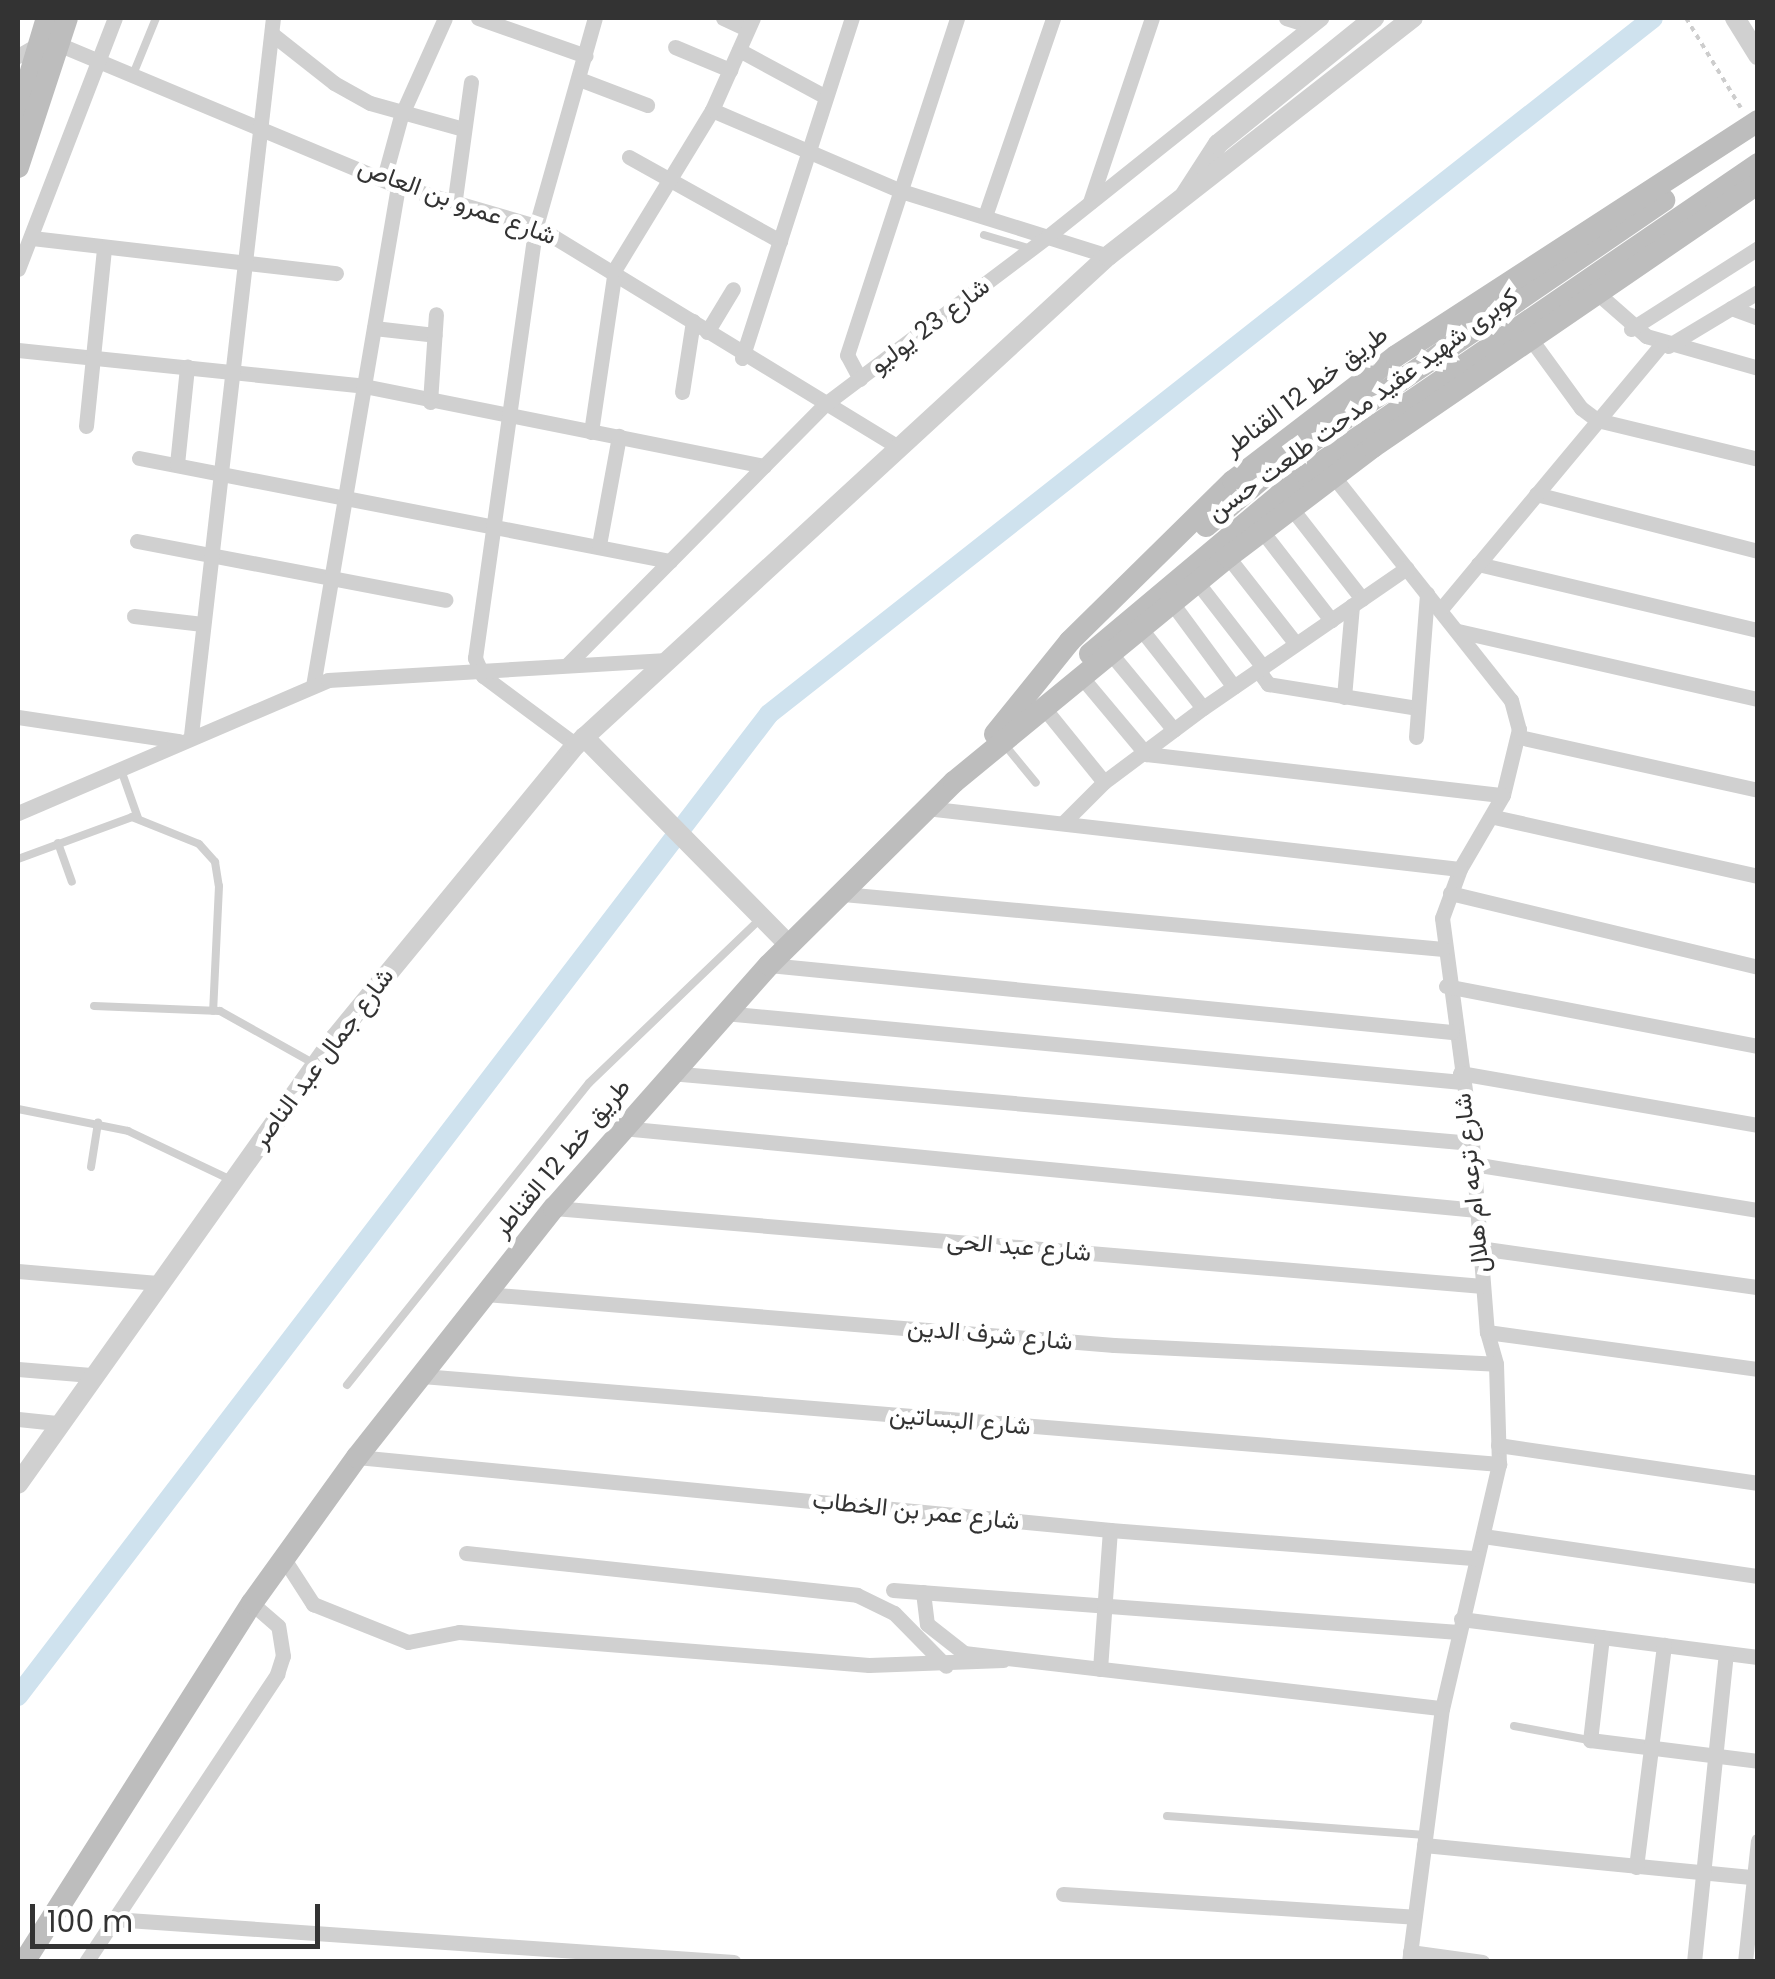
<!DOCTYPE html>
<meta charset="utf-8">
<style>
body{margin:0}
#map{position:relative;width:1775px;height:1979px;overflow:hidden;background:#fff;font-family:Poppins,Vazirmatn,sans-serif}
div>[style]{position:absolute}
.canal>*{height:20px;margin:-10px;padding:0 10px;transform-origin:10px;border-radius:10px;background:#cfe2ee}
.path>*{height:4px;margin-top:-2px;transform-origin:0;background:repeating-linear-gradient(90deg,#cdcdcd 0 5px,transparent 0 10px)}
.service>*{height:8px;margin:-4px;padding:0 4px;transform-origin:4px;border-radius:4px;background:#d0d0d0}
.minor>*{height:15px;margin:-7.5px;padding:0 7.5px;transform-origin:7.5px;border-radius:7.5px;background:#d0d0d0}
.tertiary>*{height:20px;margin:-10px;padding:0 10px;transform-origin:10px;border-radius:10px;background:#d0d0d0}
.secondary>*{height:22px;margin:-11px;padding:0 11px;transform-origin:11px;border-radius:11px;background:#bdbdbd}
span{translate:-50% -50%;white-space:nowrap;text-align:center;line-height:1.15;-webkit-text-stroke:10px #fff;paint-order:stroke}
.street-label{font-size:25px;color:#333}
.frame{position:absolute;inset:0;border:20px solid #333;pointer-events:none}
.scale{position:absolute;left:30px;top:1904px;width:290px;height:45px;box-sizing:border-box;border:5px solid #333;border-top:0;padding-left:12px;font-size:30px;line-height:35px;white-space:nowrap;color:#333;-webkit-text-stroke:8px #fff;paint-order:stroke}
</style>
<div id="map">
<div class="canal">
<div style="left:18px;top:1696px;width:1236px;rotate:-52.59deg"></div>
<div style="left:769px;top:714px;width:1125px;rotate:-38.21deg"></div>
</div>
<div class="path">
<div style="left:1686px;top:18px;width:105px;rotate:58.6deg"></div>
</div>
<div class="service">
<div style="left:134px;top:72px;width:58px;rotate:-67.8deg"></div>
<div style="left:984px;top:235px;width:46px;rotate:16.5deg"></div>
<div style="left:1004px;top:744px;width:50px;rotate:50.6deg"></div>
<div style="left:120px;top:767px;width:54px;rotate:70.6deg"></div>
<div style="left:58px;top:843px;width:41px;rotate:70.3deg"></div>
<div style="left:18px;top:859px;width:121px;rotate:-20.2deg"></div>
<div style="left:132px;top:817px;width:72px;rotate:21.9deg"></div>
<div style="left:199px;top:844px;width:24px;rotate:48deg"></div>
<div style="left:215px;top:862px;width:24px;rotate:81deg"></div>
<div style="left:219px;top:886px;width:125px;rotate:92.7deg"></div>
<div style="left:94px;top:1006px;width:126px;rotate:2.3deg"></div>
<div style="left:220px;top:1011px;width:109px;rotate:29.2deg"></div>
<div style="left:18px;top:1109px;width:112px;rotate:11.3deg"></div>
<div style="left:128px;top:1131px;width:114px;rotate:25.4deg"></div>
<div style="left:91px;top:1167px;width:45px;rotate:-81deg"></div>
<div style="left:347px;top:1385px;width:387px;rotate:-51.3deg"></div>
<div style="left:589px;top:1083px;width:238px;rotate:-43.8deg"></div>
<div style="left:1514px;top:1726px;width:76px;rotate:10.6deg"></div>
<div style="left:1167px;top:1816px;width:259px;rotate:4.2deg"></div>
</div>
<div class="minor">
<div style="left:478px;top:18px;width:114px;rotate:19.4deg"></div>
<div style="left:723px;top:18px;width:26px;rotate:25deg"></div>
<div style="left:1286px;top:18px;width:25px;rotate:18deg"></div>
<div style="left:272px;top:34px;width:79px;rotate:38.3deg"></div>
<div style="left:334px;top:83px;width:41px;rotate:29.1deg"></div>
<div style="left:370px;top:103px;width:97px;rotate:15.6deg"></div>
<div style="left:675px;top:47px;width:60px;rotate:22.7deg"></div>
<div style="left:739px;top:50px;width:97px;rotate:28.4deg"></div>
<div style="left:18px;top:56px;width:24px;rotate:-30deg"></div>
<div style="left:39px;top:44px;width:19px"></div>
<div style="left:58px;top:44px;width:368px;rotate:22.7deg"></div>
<div style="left:398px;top:186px;width:144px;rotate:16.2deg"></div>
<div style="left:536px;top:226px;width:426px;rotate:31.4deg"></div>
<div style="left:579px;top:79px;width:73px;rotate:20.9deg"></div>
<div style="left:712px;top:110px;width:206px;rotate:23.2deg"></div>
<div style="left:901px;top:191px;width:217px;rotate:17.4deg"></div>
<div style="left:629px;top:157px;width:173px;rotate:29.1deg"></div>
<div style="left:384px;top:178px;width:64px;rotate:-74.7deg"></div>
<div style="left:401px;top:116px;width:107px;rotate:-65.8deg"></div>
<div style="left:1090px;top:202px;width:194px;rotate:-71.4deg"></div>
<div style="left:454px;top:206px;width:125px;rotate:-82.2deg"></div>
<div style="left:985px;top:216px;width:209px;rotate:-71deg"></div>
<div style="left:32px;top:238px;width:306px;rotate:6.6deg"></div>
<div style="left:18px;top:269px;width:269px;rotate:-68.9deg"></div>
<div style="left:1596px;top:292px;width:67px;rotate:41.3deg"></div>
<div style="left:1646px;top:336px;width:116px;rotate:15.9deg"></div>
<div style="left:1731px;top:308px;width:29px;rotate:20deg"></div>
<div style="left:374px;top:328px;width:61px;rotate:6.5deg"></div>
<div style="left:1631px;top:329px;width:151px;rotate:-32.5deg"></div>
<div style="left:707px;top:332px;width:50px;rotate:-58.8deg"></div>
<div style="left:1530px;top:338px;width:87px;rotate:53.9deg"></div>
<div style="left:1581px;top:408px;width:20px;rotate:37deg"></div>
<div style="left:1597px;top:420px;width:166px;rotate:13.6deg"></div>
<div style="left:1668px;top:346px;width:105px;rotate:-31deg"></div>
<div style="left:18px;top:350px;width:348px;rotate:5.9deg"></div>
<div style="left:364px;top:386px;width:408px;rotate:11.3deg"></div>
<div style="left:742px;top:358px;width:357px;rotate:-72.1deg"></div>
<div style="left:860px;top:379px;width:27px;rotate:-118deg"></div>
<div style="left:847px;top:355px;width:354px;rotate:-71.9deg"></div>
<div style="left:682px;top:392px;width:72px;rotate:-81.2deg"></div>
<div style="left:430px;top:402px;width:88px;rotate:-86.1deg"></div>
<div style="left:86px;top:426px;width:179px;rotate:-84.2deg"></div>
<div style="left:591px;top:432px;width:165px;rotate:-81.6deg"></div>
<div style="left:615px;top:269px;width:186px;rotate:-58.6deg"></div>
<div style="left:712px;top:110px;width:101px;rotate:-66deg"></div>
<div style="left:139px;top:458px;width:541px;rotate:10.98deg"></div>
<div style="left:177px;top:464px;width:98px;rotate:-84.1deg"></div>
<div style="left:1334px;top:477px;width:285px;rotate:51.6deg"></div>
<div style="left:1511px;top:700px;width:30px;rotate:75deg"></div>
<div style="left:1519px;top:729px;width:68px;rotate:103.6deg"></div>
<div style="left:1503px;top:795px;width:86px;rotate:120.2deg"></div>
<div style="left:1460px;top:869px;width:52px;rotate:110.2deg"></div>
<div style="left:1442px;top:918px;width:227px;rotate:82.4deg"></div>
<div style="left:1472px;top:1143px;width:190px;rotate:85.5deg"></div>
<div style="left:1487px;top:1332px;width:33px;rotate:74deg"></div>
<div style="left:1496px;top:1364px;width:100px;rotate:88.3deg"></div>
<div style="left:1499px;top:1464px;width:251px;rotate:103.1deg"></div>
<div style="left:1442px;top:1708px;width:256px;rotate:97.4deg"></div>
<div style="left:1536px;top:494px;width:229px;rotate:14.4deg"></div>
<div style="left:1292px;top:509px;width:114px;rotate:52.1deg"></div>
<div style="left:1262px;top:531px;width:113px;rotate:52.2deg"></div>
<div style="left:137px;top:541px;width:314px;rotate:10.8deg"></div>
<div style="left:599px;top:545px;width:111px;rotate:-79.6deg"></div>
<div style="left:1228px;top:557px;width:110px;rotate:52deg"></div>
<div style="left:1478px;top:564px;width:288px;rotate:13.3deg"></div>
<div style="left:1197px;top:582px;width:108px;rotate:52.2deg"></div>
<div style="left:1172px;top:603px;width:104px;rotate:53.6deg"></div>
<div style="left:1441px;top:609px;width:345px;rotate:-50.2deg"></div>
<div style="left:134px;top:616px;width:69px;rotate:6.6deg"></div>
<div style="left:1141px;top:629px;width:100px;rotate:51.9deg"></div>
<div style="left:1458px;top:631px;width:308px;rotate:12.8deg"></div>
<div style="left:1112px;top:655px;width:97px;rotate:50.4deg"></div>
<div style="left:567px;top:665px;width:366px;rotate:-45.3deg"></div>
<div style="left:824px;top:405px;width:279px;rotate:-37deg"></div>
<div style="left:1047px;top:237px;width:351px;rotate:-38.6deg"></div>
<div style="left:1258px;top:670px;width:17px;rotate:54deg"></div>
<div style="left:1268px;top:684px;width:152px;rotate:9.1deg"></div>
<div style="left:1084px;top:680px;width:97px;rotate:50deg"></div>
<div style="left:1146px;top:754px;width:359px;rotate:6.6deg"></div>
<div style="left:313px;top:686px;width:507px;rotate:-80.35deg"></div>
<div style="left:1344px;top:697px;width:92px;rotate:-85deg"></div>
<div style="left:1044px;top:708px;width:95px;rotate:51deg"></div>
<div style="left:18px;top:717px;width:163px;rotate:8.5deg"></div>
<div style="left:191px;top:735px;width:722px;rotate:-83.48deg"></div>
<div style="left:1416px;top:737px;width:144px;rotate:-85.6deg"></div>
<div style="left:1519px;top:737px;width:245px;rotate:12.5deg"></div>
<div style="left:576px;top:745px;width:116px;rotate:-143.4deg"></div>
<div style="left:483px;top:676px;width:20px;rotate:-114deg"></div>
<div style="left:475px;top:658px;width:436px;rotate:-82deg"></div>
<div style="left:536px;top:226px;width:216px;rotate:-74.2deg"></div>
<div style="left:926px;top:808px;width:537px;rotate:6.52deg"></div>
<div style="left:18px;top:813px;width:337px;rotate:-23.2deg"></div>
<div style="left:328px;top:680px;width:335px;rotate:-3.4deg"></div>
<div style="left:1494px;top:817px;width:271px;rotate:12.6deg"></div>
<div style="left:1064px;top:822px;width:57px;rotate:-45deg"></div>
<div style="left:1104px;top:782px;width:124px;rotate:-36.8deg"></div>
<div style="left:1203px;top:708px;width:247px;rotate:-34.5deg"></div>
<div style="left:1450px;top:893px;width:317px;rotate:13.5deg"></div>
<div style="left:843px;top:894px;width:603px;rotate:5.24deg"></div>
<div style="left:769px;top:965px;width:686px;rotate:5.6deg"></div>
<div style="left:1446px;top:986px;width:318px;rotate:10.9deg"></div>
<div style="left:724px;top:1013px;width:741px;rotate:5.34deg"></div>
<div style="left:670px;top:1073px;width:805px;rotate:4.99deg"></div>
<div style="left:1460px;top:1073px;width:303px;rotate:9.9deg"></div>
<div style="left:622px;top:1128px;width:859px;rotate:5.48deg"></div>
<div style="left:1473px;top:1164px;width:289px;rotate:9.2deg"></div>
<div style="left:554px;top:1208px;width:932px;rotate:4.8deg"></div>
<div style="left:1479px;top:1248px;width:282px;rotate:8deg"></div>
<div style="left:18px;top:1271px;width:140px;rotate:4.9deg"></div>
<div style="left:485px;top:1294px;width:631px;rotate:4.64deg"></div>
<div style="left:1114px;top:1345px;width:382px;rotate:2.8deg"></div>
<div style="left:1487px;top:1332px;width:274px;rotate:7.8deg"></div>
<div style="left:18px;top:1369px;width:73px;rotate:4.7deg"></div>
<div style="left:422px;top:1376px;width:1081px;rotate:4.67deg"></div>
<div style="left:18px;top:1419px;width:39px;rotate:6deg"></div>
<div style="left:1498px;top:1445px;width:263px;rotate:8.3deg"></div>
<div style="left:357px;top:1457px;width:757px;rotate:5.54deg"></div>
<div style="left:1110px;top:1530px;width:367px;rotate:4.4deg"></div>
<div style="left:1483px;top:1536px;width:278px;rotate:8.3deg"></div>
<div style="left:466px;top:1553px;width:393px;rotate:6.1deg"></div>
<div style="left:857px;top:1595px;width:41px;rotate:25.9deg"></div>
<div style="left:894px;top:1613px;width:74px;rotate:45.5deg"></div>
<div style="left:284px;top:1559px;width:54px;rotate:57.2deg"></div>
<div style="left:313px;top:1604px;width:102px;rotate:21.8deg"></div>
<div style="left:408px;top:1642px;width:52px;rotate:-11.1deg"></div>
<div style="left:459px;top:1632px;width:411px;rotate:4.6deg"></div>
<div style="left:869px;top:1665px;width:134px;rotate:-2.1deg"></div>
<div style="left:893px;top:1590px;width:567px;rotate:4.25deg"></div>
<div style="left:923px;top:1592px;width:32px;rotate:83deg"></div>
<div style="left:927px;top:1624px;width:47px;rotate:38.1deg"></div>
<div style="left:964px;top:1653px;width:481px;rotate:6.6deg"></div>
<div style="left:1461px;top:1619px;width:299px;rotate:7.3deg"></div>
<div style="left:1602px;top:1637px;width:104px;rotate:96.6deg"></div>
<div style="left:1590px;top:1740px;width:169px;rotate:7.1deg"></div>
<div style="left:1100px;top:1669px;width:139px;rotate:-85.9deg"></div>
<div style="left:1424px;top:1845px;width:336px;rotate:5.6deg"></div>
<div style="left:1636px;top:1867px;width:224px;rotate:-82.8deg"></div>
<div style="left:1063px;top:1894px;width:352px;rotate:3.7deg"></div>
<div style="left:113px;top:1919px;width:622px;rotate:3.96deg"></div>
<div style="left:1410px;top:1952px;width:73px;rotate:7.9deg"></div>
<div style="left:86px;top:1962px;width:346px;rotate:-56.4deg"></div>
<div style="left:277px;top:1674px;width:19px;rotate:-72deg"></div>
<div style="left:283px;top:1656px;width:30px;rotate:-99deg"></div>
<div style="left:278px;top:1626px;width:35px;rotate:-139deg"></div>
<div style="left:1694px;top:1962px;width:310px;rotate:-84.1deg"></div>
<div style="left:1745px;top:1962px;width:122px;rotate:-83.9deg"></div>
</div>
<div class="tertiary">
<div style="left:1735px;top:18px;width:44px;rotate:58.1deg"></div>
<div style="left:1185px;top:195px;width:61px;rotate:-57.1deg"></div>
<div style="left:1218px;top:144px;width:201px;rotate:-38.9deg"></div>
<div style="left:584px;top:737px;width:292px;rotate:45.4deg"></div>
<div style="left:18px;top:1484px;width:547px;rotate:-54.6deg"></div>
<div style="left:335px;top:1038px;width:379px;rotate:-50.6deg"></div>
<div style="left:576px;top:745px;width:723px;rotate:-42.59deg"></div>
<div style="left:1108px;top:256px;width:387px;rotate:-38deg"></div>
</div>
<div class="secondary">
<div style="left:18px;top:115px;width:101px;rotate:-73.4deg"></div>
<div style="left:18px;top:167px;width:157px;rotate:-71.8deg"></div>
<div style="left:1206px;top:526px;width:96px;rotate:-40.3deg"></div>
<div style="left:1279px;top:464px;width:467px;rotate:-34.4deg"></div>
<div style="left:1090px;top:654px;width:282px;rotate:-40deg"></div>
<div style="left:1306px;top:473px;width:548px;rotate:-34.36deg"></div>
<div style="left:995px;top:734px;width:119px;rotate:-51.1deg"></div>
<div style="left:1070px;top:641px;width:228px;rotate:-44.5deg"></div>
<div style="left:1233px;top:481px;width:205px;rotate:-37.5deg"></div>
<div style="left:1396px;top:356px;width:432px;rotate:-33deg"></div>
<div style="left:24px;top:1962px;width:425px;rotate:-57.6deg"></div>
<div style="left:252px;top:1603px;width:180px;rotate:-54.3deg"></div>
<div style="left:357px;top:1457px;width:318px;rotate:-51.7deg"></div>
<div style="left:554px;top:1208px;width:324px;rotate:-48.5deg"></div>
<div style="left:769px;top:965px;width:260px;rotate:-44.7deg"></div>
<div style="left:954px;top:782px;width:355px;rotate:-39.4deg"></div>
<div style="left:1228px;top:557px;width:182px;rotate:-37.2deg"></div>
<div style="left:1373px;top:447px;width:467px;rotate:-34.4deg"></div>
</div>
<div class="street-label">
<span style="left:457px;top:202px;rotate:20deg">شارع عمرو بن العاص</span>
<span style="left:930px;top:326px;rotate:-37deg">شارع 23 يوليو</span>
<span style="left:1306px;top:391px;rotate:-37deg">طريق خط 12 القناطر</span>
<span style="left:1363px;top:405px;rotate:-36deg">كوبرى شهيد عقيد مدحت طلعت حسن</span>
<span style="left:323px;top:1058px;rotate:-53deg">شارع جمال عبد الناصر</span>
<span style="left:562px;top:1158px;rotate:-50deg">طريق خط 12 القناطر</span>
<span style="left:1472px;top:1183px;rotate:-96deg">شارع ترعه ام هلال</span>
<span style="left:1019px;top:1247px;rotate:5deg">شارع عبد الحى</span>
<span style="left:990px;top:1335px;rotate:5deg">شارع شرف الدين</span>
<span style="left:960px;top:1421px;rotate:5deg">شارع البساتين</span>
<span style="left:916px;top:1511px;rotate:6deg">شارع عمر بن الخطاب</span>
</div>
<div class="frame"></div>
<div class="scale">100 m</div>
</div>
